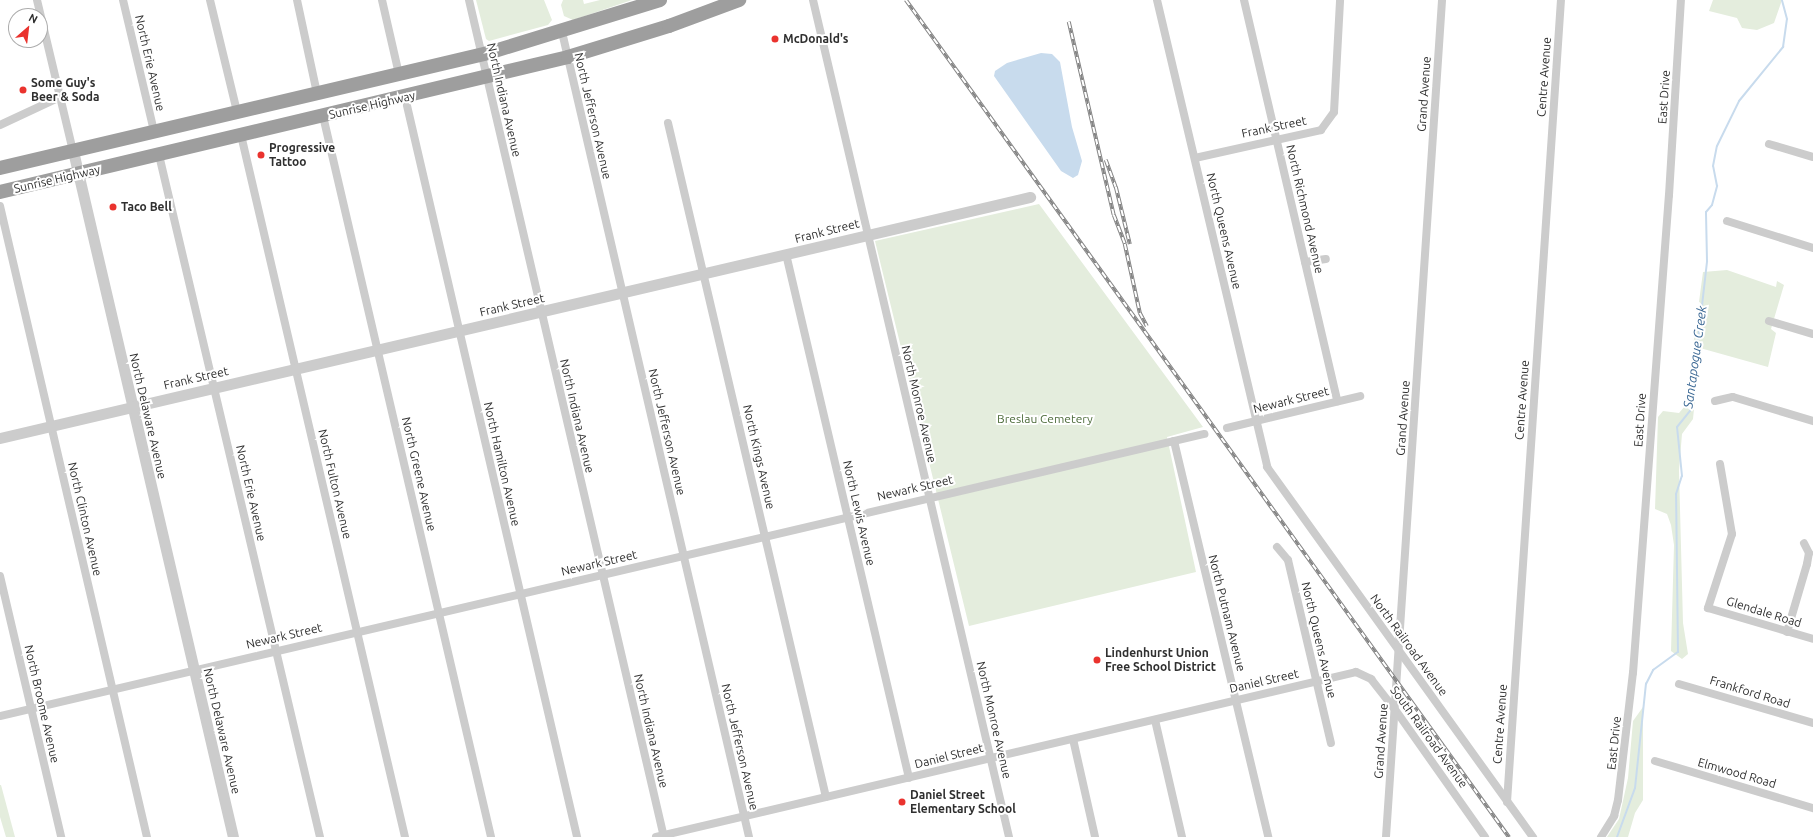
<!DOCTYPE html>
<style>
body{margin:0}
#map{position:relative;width:1813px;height:837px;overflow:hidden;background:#fff;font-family:Ubuntu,sans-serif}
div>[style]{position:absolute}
.green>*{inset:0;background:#e4eddd}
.water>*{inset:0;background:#c8dbed}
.stream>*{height:2px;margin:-1px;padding:0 1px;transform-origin:1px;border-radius:1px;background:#c8dbed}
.minor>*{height:8px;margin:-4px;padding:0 4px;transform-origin:4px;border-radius:4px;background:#ccc}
.tertiary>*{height:11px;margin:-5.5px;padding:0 5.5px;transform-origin:5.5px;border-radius:5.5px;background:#ccc}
.trunk>*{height:14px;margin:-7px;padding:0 7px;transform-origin:7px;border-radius:7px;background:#9e9e9e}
.rail>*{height:3.5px;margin-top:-1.75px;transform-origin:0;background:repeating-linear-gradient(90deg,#fff 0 6px,#848484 0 12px);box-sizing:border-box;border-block:1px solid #848484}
.dots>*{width:11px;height:11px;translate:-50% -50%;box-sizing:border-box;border:2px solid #fff;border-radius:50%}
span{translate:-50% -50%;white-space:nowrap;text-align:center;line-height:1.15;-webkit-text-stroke:4px #fff;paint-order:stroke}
.poi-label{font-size:12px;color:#2f2f2f;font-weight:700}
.left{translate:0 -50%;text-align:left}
.street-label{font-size:12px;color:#2f2f2f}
.park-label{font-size:12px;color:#4d6c3b}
.water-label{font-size:13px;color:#3b6894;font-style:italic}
.north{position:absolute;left:8px;top:8px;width:40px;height:40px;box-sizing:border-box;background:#fff;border:1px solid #acacac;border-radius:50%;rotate:28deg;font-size:11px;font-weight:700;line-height:16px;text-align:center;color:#2f2f2f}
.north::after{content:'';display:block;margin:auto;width:14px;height:18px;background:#ea332e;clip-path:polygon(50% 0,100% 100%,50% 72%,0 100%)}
</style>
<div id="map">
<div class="green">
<div style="clip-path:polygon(476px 0,544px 0,552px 20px,548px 25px,489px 41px,486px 39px)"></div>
<div style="clip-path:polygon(563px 0,583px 0,584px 4px,600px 0,632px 0,573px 20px,564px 16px,561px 5px)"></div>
<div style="clip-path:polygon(1713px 0,1782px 0,1774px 23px,1757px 30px,1742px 28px,1737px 18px,1709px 11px)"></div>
<div style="clip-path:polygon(1039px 204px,1203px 427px,1167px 437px,1196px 572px,969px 626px,875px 241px)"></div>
<div style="clip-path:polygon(1727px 270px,1776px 287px,1777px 281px,1784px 285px,1771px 329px,1776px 333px,1768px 367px,1700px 348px,1693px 419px,1682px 434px,1679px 470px,1683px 623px,1688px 654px,1682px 659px,1671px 651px,1674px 545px,1671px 525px,1667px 514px,1655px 509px,1658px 417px,1663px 411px,1679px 413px,1685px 406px,1703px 272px)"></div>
<div style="clip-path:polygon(1643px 707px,1643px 800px,1635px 813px,1628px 837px,1607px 837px,1619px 819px,1628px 778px,1633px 721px)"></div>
<div style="clip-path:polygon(0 785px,1px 785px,15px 837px,6px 837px,0 817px)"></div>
</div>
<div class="water">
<div style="clip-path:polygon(1041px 53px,1052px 54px,1060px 62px,1072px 127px,1082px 161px,1078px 175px,1073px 178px,1061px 171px,994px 76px,995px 71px,1007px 63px)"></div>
</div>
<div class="stream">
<div style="left:1617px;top:837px;width:52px;rotate:-69.8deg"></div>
<div style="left:1635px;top:788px;width:105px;rotate:-84deg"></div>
<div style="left:1646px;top:684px;width:16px;rotate:-63deg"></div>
<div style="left:1653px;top:670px;width:31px;rotate:-36deg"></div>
<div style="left:1678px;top:652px;width:158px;rotate:-90.7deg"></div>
<div style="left:1676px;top:494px;width:19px;rotate:-72deg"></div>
<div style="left:1682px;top:476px;width:49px;rotate:-95.8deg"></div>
<div style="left:1677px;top:427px;width:21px;rotate:-51deg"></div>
<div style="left:1690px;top:411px;width:151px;rotate:-83.5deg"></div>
<div style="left:1707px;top:261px;width:49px;rotate:-91.2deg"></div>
<div style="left:1706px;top:212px;width:9px;rotate:-49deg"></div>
<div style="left:1712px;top:205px;width:20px;rotate:-75deg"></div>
<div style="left:1717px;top:186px;width:20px;rotate:-101deg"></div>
<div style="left:1713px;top:166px;width:20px;rotate:-79deg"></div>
<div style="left:1717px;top:146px;width:50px;rotate:-63.9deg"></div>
<div style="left:1739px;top:101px;width:70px;rotate:-50.8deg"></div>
<div style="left:1783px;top:47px;width:28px;rotate:-82deg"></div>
<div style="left:1787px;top:19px;width:20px;rotate:-105deg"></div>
</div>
<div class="minor">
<div style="left:37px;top:0;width:155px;rotate:76.6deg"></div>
<div style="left:123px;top:0;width:135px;rotate:76.7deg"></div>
<div style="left:210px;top:0;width:115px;rotate:76.4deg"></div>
<div style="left:297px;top:0;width:95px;rotate:77.9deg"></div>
<div style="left:382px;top:0;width:76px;rotate:77.1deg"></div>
<div style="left:469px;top:0;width:859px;rotate:76.89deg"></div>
<div style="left:813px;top:0;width:860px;rotate:76.82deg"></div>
<div style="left:1157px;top:0;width:480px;rotate:76.7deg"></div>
<div style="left:1267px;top:467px;width:456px;rotate:54.3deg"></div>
<div style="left:1244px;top:0;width:412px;rotate:76.9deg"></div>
<div style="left:562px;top:32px;width:826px;rotate:76.92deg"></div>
<div style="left:405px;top:97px;width:760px;rotate:76.91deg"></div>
<div style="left:323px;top:116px;width:740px;rotate:76.88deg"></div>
<div style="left:668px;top:123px;width:692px;rotate:76.81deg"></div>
<div style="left:0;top:125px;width:66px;rotate:-25deg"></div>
<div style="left:241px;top:135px;width:721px;rotate:76.85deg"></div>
<div style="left:1769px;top:144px;width:46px;rotate:16.5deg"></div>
<div style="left:159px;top:155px;width:701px;rotate:76.72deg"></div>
<div style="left:1195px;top:158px;width:129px;rotate:-12.5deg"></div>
<div style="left:1321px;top:130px;width:22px;rotate:-54deg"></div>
<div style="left:1334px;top:112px;width:112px;rotate:-86.9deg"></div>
<div style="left:0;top:206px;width:648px;rotate:76.89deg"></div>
<div style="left:1727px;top:221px;width:90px;rotate:17.4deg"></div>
<div style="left:786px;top:254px;width:538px;rotate:76.79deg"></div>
<div style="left:1305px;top:262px;width:21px;rotate:-8deg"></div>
<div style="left:1769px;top:321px;width:46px;rotate:16.5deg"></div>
<div style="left:1715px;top:401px;width:18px;rotate:-13deg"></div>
<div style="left:1733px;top:397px;width:84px;rotate:16.7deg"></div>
<div style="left:1227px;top:428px;width:137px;rotate:-13.5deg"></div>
<div style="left:1174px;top:441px;width:407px;rotate:76.6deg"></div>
<div style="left:1720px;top:464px;width:71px;rotate:80.3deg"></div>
<div style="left:1732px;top:534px;width:78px;rotate:108deg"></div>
<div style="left:1708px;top:608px;width:109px;rotate:16.4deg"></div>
<div style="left:1277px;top:547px;width:17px;rotate:50deg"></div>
<div style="left:1288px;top:560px;width:188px;rotate:76.8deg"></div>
<div style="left:0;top:576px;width:268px;rotate:76.8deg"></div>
<div style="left:1787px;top:632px;width:71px;rotate:-73.6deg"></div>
<div style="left:1807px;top:564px;width:11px;rotate:-80deg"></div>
<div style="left:1809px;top:553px;width:11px;rotate:-117deg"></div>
<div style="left:1679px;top:684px;width:140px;rotate:16.2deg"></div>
<div style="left:0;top:716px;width:1237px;rotate:-13.18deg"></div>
<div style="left:1155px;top:720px;width:120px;rotate:77deg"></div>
<div style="left:1073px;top:739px;width:100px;rotate:77.3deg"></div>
<div style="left:1655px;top:761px;width:165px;rotate:16.6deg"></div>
<div style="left:1507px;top:802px;width:804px;rotate:-86.15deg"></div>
<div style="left:656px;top:837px;width:719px;rotate:-13.26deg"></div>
<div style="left:1356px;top:672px;width:17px;rotate:25deg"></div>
<div style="left:1371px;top:679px;width:37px;rotate:52deg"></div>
<div style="left:1394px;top:708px;width:158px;rotate:54.8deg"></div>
<div style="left:1386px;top:837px;width:839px;rotate:-86.17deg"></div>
<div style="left:1601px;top:837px;width:25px;rotate:-58deg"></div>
<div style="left:1614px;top:816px;width:16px;rotate:-76deg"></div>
<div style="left:1618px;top:800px;width:128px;rotate:-83.3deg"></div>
<div style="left:1633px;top:673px;width:479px;rotate:-85.7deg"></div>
<div style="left:1669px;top:195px;width:195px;rotate:-86.5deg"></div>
</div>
<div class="tertiary">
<div style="left:73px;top:151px;width:704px;rotate:76.87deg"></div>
<div style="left:0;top:438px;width:1058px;rotate:-13.17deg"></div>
</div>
<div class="trunk">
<div style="left:0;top:168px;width:501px;rotate:-13.26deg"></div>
<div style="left:488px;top:53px;width:180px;rotate:-17.1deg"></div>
<div style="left:0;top:192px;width:584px;rotate:-13.37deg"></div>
<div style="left:568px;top:57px;width:106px;rotate:-17.1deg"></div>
<div style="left:669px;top:26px;width:75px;rotate:-20.4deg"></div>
</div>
<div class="rail">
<div style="left:906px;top:0;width:1032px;rotate:54.23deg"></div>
<div style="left:1069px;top:22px;width:198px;rotate:76.9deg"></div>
<div style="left:1114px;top:215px;width:31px;rotate:69deg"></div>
<div style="left:1125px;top:244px;width:71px;rotate:77.7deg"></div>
<div style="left:1140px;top:313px;width:15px;rotate:62deg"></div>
<div style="left:1106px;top:160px;width:29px;rotate:70deg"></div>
<div style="left:1116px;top:187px;width:59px;rotate:76.2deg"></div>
</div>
<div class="dots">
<div style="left:775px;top:39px;background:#ea332e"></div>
<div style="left:23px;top:90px;background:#ea332e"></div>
<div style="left:261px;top:155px;background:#ea332e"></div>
<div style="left:113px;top:207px;background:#ea332e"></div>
<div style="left:1097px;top:660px;background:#ea332e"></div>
<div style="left:902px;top:802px;background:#ea332e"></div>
</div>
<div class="poi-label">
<span class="left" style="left:783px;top:39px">McDonald's</span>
<span class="left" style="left:31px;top:90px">Some Guy's<br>Beer &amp; Soda</span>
<span class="left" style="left:269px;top:155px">Progressive<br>Tattoo</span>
<span class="left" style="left:121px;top:207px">Taco Bell</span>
<span class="left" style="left:1105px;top:660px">Lindenhurst Union<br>Free School District</span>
<span class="left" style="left:910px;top:802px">Daniel Street<br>Elementary School</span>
</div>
<div class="street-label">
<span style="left:150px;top:63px;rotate:77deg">North Erie Avenue</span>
<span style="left:1544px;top:77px;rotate:-86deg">Centre Avenue</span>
<span style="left:1424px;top:94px;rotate:-86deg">Grand Avenue</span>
<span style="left:1664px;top:97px;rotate:-86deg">East Drive</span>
<span style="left:504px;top:100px;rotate:77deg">North Indiana Avenue</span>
<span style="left:372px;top:105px;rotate:-13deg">Sunrise Highway</span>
<span style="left:593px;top:116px;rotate:77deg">North Jefferson Avenue</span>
<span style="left:1274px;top:127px;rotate:-12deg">Frank Street</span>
<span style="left:57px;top:179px;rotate:-13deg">Sunrise Highway</span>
<span style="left:1305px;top:209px;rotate:77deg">North Richmond Avenue</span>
<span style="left:827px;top:231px;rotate:-14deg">Frank Street</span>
<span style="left:1224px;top:231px;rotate:77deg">North Queens Avenue</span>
<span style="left:512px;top:305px;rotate:-13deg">Frank Street</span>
<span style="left:196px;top:378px;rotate:-13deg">Frank Street</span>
<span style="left:1291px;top:400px;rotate:-14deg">Newark Street</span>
<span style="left:1522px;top:400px;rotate:-86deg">Centre Avenue</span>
<span style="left:919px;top:404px;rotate:77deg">North Monroe Avenue</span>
<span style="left:148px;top:416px;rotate:77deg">North Delaware Avenue</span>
<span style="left:577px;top:416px;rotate:77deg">North Indiana Avenue</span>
<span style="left:1403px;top:418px;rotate:-86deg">Grand Avenue</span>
<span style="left:1640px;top:420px;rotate:-86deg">East Drive</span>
<span style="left:667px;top:432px;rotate:77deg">North Jefferson Avenue</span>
<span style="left:759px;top:457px;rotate:77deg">North Kings Avenue</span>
<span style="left:502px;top:464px;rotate:77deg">North Hamilton Avenue</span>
<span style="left:419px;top:474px;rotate:77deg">North Greene Avenue</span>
<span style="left:335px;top:484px;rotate:77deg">North Fulton Avenue</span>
<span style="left:915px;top:488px;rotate:-13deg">Newark Street</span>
<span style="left:251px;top:493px;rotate:77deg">North Erie Avenue</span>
<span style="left:859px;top:513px;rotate:77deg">North Lewis Avenue</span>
<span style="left:85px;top:519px;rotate:77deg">North Clinton Avenue</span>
<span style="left:599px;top:563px;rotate:-13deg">Newark Street</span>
<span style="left:1764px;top:612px;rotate:17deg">Glendale Road</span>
<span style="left:1227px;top:613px;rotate:76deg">North Putnam Avenue</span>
<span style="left:284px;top:636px;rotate:-13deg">Newark Street</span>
<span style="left:1319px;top:640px;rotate:77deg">North Queens Avenue</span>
<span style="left:1409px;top:645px;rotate:54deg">North Railroad Avenue</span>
<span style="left:1264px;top:681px;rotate:-13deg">Daniel Street</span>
<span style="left:1750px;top:692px;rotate:17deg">Frankford Road</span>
<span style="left:42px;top:704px;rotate:77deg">North Broome Avenue</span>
<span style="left:994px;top:720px;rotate:77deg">North Monroe Avenue</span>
<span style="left:1500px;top:724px;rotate:-86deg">Centre Avenue</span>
<span style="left:222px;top:731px;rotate:77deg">North Delaware Avenue</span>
<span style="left:651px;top:731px;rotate:77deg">North Indiana Avenue</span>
<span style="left:1429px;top:737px;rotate:54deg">South Railroad Avenue</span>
<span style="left:1381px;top:741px;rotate:-86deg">Grand Avenue</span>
<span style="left:1614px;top:743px;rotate:-84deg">East Drive</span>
<span style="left:740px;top:747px;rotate:77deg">North Jefferson Avenue</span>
<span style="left:949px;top:756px;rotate:-14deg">Daniel Street</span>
<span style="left:1737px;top:773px;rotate:16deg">Elmwood Road</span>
</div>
<div class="park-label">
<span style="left:1045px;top:419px">Breslau Cemetery</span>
</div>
<div class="water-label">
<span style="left:1695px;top:357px;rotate:-82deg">Santapogue Creek</span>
</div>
<div class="north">N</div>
</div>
